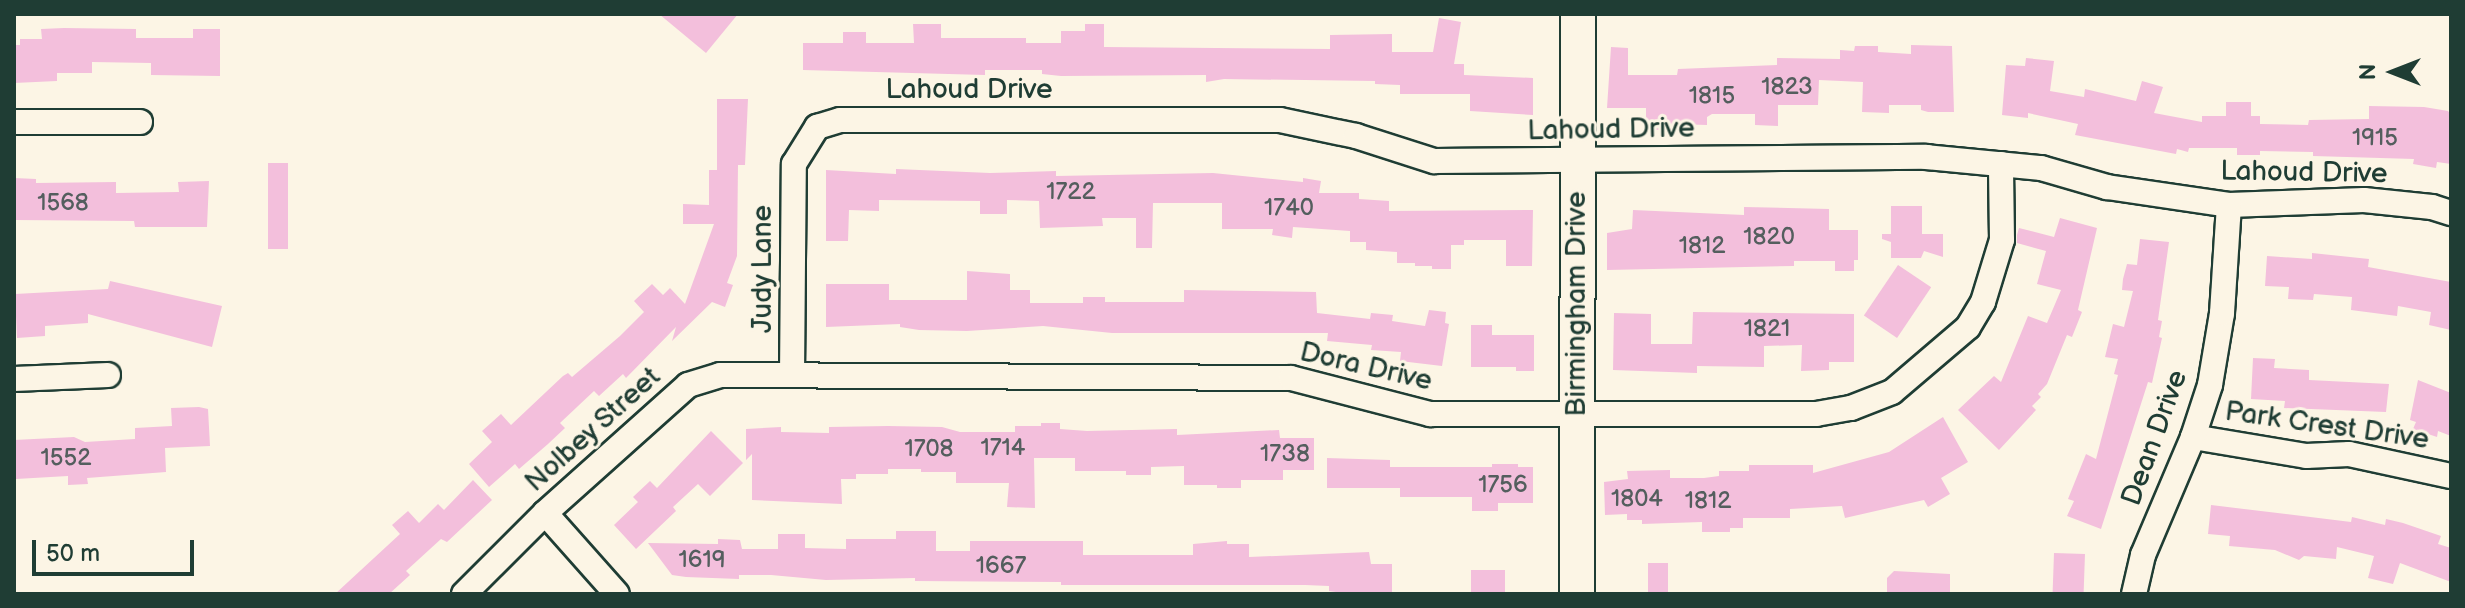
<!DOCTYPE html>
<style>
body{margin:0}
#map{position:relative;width:2465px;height:608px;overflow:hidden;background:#fcf5e5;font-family:"Balsamiq Sans",sans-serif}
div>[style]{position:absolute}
.building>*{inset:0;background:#f3bfdc;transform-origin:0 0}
.roads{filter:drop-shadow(2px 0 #1f3d34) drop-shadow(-2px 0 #1f3d34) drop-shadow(0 2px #1f3d34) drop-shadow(0 -2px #1f3d34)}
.street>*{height:24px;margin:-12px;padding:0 12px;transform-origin:12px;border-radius:12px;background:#fcf5e5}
.secondary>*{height:34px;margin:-17px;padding:0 17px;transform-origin:17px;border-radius:17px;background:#fcf5e5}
span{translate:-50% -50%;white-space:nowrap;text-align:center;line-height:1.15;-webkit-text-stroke:6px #fcf5e5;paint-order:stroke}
.number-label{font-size:24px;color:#545e5e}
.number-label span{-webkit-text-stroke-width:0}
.street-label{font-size:28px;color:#1f3d34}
.frame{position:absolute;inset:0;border:16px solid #1f3d34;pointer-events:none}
.north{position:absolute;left:2353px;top:32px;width:80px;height:80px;-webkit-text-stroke:6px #fcf5e5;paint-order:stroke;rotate:270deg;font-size:22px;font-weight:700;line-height:32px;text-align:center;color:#1f3d34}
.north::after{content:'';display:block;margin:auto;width:28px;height:36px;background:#1f3d34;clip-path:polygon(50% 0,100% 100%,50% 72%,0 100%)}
.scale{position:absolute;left:32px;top:540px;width:162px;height:36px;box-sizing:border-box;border:4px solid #1f3d34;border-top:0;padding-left:10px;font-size:24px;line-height:28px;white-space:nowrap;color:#1f3d34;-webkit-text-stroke:6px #fcf5e5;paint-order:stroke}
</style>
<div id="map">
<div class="building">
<div style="clip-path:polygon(659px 14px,738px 14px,706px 53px)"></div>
<div style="clip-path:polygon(1439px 18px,1461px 22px,1454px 64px,1464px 64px,1464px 75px,1533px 78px,1533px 115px,1470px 111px,1470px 94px,1400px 94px,1400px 85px,1375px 84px,1375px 81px,1224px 79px,1206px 82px,1206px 75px,1061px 76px,1042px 74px,1042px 70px,985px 70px,985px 75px,803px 70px,803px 43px,843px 43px,843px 32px,866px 32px,866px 43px,914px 43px,913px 24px,941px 24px,941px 38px,1026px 38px,1026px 43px,1061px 43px,1061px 31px,1085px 31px,1085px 24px,1104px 24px,1104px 47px,1330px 49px,1330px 35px,1392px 34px,1392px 52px,1433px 52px)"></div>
<div style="clip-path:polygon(64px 28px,136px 29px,136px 38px,193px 38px,193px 29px,220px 29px,220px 76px,151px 75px,151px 63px,92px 62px,92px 73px,57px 73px,57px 81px,14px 83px,14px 45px,20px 45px,20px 39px,42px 39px,41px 29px)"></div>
<div style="clip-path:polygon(1911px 45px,1952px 46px,1954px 112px,1928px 112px,1921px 110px,1921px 105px,1889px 105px,1889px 113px,1862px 112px,1863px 82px,1819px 80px,1818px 105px,1778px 105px,1778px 126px,1755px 125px,1755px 114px,1712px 114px,1707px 117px,1707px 125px,1674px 124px,1674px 130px,1646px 130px,1646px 108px,1607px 108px,1611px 47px,1628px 48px,1628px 75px,1677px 75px,1678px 69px,1777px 65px,1777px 58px,1840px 59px,1840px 50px,1854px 51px,1855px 46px,1878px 46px,1878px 52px,1911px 54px)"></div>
<div style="clip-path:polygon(2026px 58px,2054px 61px,2050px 91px,2084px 97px,2085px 89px,2136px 101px,2142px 81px,2163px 87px,2154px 113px,2202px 122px,2202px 116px,2226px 116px,2226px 102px,2251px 102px,2251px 116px,2260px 116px,2260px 124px,2308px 125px,2309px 120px,2369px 119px,2369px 106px,2424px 107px,2448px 111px,2451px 115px,2451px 164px,2437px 162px,2436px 168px,2413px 164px,2414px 159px,2313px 156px,2313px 152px,2260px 151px,2260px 155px,2237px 155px,2237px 148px,2189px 148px,2188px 152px,2177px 149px,2176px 154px,2075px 135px,2078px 124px,2028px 113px,2028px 118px,2002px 115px,2006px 65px,2025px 66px)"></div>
<div style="clip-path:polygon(717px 99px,748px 99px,745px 165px,738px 165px,737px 256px,727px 283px,733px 285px,725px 307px,712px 302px,672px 341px,676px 327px,626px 378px,623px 374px,599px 396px,594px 391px,560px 423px,565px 428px,548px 444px,519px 469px,515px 464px,489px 487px,469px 464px,492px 442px,482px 431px,501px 414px,511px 425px,563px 376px,568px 373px,572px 377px,620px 336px,644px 312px,634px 301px,652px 284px,663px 295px,670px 288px,685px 304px,714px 224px,683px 224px,683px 204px,709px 205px,709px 170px,717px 170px)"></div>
<div style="left:268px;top:163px;width:20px;height:86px"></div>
<div style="clip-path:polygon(896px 169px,990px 173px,1056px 171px,1056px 176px,1213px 173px,1303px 182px,1303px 178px,1321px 181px,1319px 193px,1359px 193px,1359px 199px,1389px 201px,1389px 211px,1533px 210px,1532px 266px,1506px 266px,1506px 240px,1464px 240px,1464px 245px,1451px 245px,1451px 269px,1432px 269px,1432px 266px,1415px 266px,1415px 263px,1397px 263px,1397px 252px,1366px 250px,1366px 242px,1350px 242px,1350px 231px,1293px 227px,1292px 238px,1272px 235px,1273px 229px,1222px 229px,1222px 203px,1153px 203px,1152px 248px,1136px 248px,1136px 218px,1102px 218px,1103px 226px,1040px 228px,1039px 201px,1007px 200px,1007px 214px,980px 214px,980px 201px,879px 200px,879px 211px,849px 210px,848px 241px,826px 241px,826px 170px,896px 174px)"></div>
<div style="clip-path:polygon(14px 178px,36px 179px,36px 183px,116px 182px,116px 193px,179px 192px,178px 182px,209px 181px,207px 227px,135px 227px,134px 221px,14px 220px)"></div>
<div style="clip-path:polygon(1891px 206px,1922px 206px,1922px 234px,1943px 234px,1943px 257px,1924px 251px,1921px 258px,1891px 258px,1891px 242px,1882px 239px,1882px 234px,1891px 234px)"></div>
<div style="clip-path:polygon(1744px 207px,1829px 209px,1829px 230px,1858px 230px,1858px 260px,1854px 260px,1854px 271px,1835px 271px,1835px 261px,1794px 261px,1794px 266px,1607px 270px,1607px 233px,1632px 229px,1633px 210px,1744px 215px)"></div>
<div style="clip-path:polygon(2060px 218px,2097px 228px,2078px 310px,2082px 312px,2072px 337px,2067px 335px,2047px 384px,2038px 394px,2041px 397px,2032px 406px,2036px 410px,1999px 450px,1958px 410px,1994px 376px,2001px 382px,2028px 316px,2047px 323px,2061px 290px,2037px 284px,2046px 251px,2017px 243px,2017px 235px,2019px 228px,2054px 237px)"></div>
<div style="clip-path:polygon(2140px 239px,2169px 242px,2158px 320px,2162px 321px,2159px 337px,2162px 338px,2152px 383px,2148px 382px,2101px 529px,2067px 516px,2074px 501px,2068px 499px,2086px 454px,2096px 459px,2118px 375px,2114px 374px,2118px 359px,2105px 357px,2113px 324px,2124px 327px,2133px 291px,2122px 290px,2123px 279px,2127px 264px,2137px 265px)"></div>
<div style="clip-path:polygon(2312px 253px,2369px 259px,2368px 267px,2451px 282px,2451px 330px,2429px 325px,2431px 312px,2398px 306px,2397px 316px,2351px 310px,2352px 297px,2314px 294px,2313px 300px,2288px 299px,2289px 287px,2265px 286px,2267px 256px,2312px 259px)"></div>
<div style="left:1898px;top:265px;width:40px;height:61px;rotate:34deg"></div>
<div style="clip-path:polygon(967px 271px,1010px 274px,1010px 290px,1030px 290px,1030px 303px,1083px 303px,1083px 297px,1105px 297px,1105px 302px,1184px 302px,1184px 290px,1316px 292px,1317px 313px,1370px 319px,1371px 313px,1393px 315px,1392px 321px,1425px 326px,1429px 310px,1446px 312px,1445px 323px,1449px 324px,1442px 366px,1400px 361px,1401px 352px,1371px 350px,1372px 345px,1327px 341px,1328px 333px,1112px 333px,1043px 326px,967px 331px,919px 330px,900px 327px,900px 324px,826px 327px,826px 284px,889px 284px,889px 300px,967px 300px)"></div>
<div style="clip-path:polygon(110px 281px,222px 306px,212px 347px,88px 314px,88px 323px,45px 326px,45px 336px,17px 338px,15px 294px,108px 289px)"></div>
<div style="clip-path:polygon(1693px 312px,1854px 314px,1854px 362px,1829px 362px,1829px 370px,1801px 371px,1802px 345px,1764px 346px,1764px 367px,1697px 366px,1697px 373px,1613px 370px,1614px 313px,1651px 314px,1651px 344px,1692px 344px)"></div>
<div style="clip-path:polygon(1471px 325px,1492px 325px,1492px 335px,1534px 335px,1534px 371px,1516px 371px,1516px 367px,1471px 367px)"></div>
<div style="clip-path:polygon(2253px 358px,2275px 359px,2274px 368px,2309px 370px,2309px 380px,2389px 384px,2386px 412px,2284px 408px,2285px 401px,2251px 399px)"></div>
<div style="clip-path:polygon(2418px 380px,2451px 393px,2451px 436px,2438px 431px,2437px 437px,2413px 429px,2416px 422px,2410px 420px)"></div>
<div style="clip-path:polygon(199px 407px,208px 409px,210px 446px,165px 448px,166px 472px,87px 478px,88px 484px,68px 485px,68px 476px,16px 479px,14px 440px,74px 437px,85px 442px,135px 439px,135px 428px,172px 426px,171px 408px)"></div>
<div style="clip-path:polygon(1943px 417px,1968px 462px,1941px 478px,1950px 494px,1928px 507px,1924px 500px,1845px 518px,1842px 506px,1790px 509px,1790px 518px,1743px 518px,1743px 528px,1730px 528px,1730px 532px,1702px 532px,1702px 522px,1642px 524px,1642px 520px,1627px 520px,1627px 514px,1605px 515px,1604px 482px,1628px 479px,1627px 471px,1670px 470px,1670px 478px,1704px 478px,1719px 476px,1719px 471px,1749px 471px,1749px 465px,1813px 465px,1813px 473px,1889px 452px)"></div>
<div style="clip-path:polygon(1041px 423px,1060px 423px,1060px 429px,1087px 431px,1177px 429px,1177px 435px,1279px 430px,1280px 438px,1314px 438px,1314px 470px,1283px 470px,1283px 480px,1241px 480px,1241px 488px,1217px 488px,1217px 485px,1184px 485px,1184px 466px,1151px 467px,1151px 475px,1126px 475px,1126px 471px,1075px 471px,1075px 458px,1034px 458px,1035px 508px,1007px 507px,1009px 483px,956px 483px,956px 472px,921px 472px,921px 469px,888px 469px,888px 474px,856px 474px,856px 479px,841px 479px,842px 504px,752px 500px,752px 454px,746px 460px,746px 429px,781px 427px,781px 432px,829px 433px,829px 427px,888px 426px,942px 427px,960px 432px,1015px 432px,1015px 426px,1041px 426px)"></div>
<div style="clip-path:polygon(711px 431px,743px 463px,710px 496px,698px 484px,673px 507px,676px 511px,636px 549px,614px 525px,638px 502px,633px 497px,650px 481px,657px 488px)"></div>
<div style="clip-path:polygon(1327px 458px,1390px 460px,1390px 467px,1492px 467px,1492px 464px,1518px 464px,1518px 467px,1533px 467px,1533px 503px,1498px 503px,1498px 511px,1472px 511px,1472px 497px,1400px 497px,1400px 488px,1327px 488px)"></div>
<div style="clip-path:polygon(473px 480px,492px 500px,447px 542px,441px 539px,406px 571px,410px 575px,389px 594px,335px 594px,400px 534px,392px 525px,408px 511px,419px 523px,438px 504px,444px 510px)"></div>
<div style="clip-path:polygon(2211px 505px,2351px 522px,2352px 517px,2385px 525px,2386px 519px,2403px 523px,2441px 536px,2438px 544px,2451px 548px,2451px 582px,2400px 563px,2393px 584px,2368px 578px,2374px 556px,2337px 547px,2336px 559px,2304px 556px,2299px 560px,2275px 550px,2229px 546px,2230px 536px,2208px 534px)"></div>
<div style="clip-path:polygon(896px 531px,936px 531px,936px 551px,970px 551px,970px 541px,1083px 541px,1083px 555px,1193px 555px,1193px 544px,1227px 541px,1227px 544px,1249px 544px,1249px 557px,1369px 552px,1371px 564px,1392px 564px,1392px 594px,1349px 594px,1329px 591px,1329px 586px,1305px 585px,1061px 585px,1061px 582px,915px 581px,915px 578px,826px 580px,771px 575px,739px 575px,739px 579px,686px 577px,672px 575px,648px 543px,718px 544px,718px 539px,740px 540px,742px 549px,778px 549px,778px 534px,805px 534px,805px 548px,846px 549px,846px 539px,896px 539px)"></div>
<div style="left:2054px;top:553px;width:31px;height:41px;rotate:2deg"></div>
<div style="left:1648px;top:563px;width:20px;height:31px"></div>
<div style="left:1471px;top:570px;width:34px;height:24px"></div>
<div style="clip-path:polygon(1894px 571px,1950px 574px,1950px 594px,1887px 594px,1887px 578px)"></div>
</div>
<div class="roads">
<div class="street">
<div style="left:14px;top:122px;width:126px"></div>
<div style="left:792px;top:375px;width:211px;rotate:-89.5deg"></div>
<div style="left:794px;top:164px;width:44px;rotate:-58.1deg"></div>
<div style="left:817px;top:127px;width:24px;rotate:-17deg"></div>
<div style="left:840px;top:120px;width:440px"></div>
<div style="left:1280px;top:120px;width:78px;rotate:11.9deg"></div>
<div style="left:1356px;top:136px;width:82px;rotate:17.8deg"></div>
<div style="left:1434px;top:161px;width:492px;rotate:-0.5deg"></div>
<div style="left:1926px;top:157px;width:116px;rotate:5.5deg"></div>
<div style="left:2041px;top:168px;width:69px;rotate:16.1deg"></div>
<div style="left:2107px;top:187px;width:123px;rotate:8.4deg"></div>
<div style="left:2229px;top:205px;width:135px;rotate:-2.1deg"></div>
<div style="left:2364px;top:200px;width:68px;rotate:5.9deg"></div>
<div style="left:2432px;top:207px;width:20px;rotate:18deg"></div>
<div style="left:14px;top:379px;width:94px;rotate:-2.4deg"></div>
<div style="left:2193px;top:437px;width:115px;rotate:9.5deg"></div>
<div style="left:2306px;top:456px;width:43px;rotate:-2.7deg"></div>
<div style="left:2349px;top:454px;width:104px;rotate:12.2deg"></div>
<div style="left:545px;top:513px;width:108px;rotate:48.4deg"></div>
<div style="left:464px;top:594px;width:115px;rotate:-45deg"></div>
<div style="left:545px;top:513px;width:192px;rotate:-41.8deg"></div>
<div style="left:688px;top:385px;width:34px;rotate:-17deg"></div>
<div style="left:720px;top:375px;width:571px;rotate:0.3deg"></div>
<div style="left:1291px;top:378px;width:144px;rotate:14.5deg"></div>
<div style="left:1430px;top:414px;width:386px"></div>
<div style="left:1816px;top:414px;width:36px;rotate:-10deg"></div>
<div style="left:1851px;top:408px;width:44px;rotate:-21.3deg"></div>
<div style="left:1892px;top:392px;width:100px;rotate:-40.5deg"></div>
<div style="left:1968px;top:327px;width:29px;rotate:-59deg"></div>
<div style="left:1983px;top:302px;width:65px;rotate:-73deg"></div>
<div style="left:2002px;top:240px;width:76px;rotate:-90.8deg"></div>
<div style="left:2134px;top:594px;width:40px;rotate:-77deg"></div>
<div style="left:2143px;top:555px;width:128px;rotate:-67deg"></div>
<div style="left:2193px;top:437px;width:55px;rotate:-71.9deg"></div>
<div style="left:2210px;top:385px;width:73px;rotate:-80.5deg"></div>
<div style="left:2222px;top:313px;width:108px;rotate:-86.3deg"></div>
</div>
<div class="secondary">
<div style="left:1577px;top:594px;width:580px;rotate:-89.9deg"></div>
</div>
</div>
<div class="number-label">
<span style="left:1787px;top:87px">1823</span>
<span style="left:1712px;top:96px">1815</span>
<span style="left:2375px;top:138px">1915</span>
<span style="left:1071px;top:192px">1722</span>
<span style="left:63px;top:203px">1568</span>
<span style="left:1289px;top:208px">1740</span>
<span style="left:1769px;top:237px">1820</span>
<span style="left:1702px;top:246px">1812</span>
<span style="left:1767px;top:329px">1821</span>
<span style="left:1003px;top:448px">1714</span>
<span style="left:929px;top:449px">1708</span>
<span style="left:1285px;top:454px">1738</span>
<span style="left:66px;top:458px">1552</span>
<span style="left:1503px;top:485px">1756</span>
<span style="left:1637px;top:499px">1804</span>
<span style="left:1708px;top:501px">1812</span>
<span style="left:702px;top:560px">1619</span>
<span style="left:1001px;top:566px">1667</span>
</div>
<div class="street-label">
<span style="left:969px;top:90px">Lahoud Drive</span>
<span style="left:1611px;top:130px;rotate:-1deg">Lahoud Drive</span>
<span style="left:2304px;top:173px;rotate:1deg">Lahoud Drive</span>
<span style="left:763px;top:269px;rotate:-90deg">Judy Lane</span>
<span style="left:1577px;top:304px;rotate:-90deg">Birmingham Drive</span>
<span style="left:1366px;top:367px;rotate:13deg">Dora Drive</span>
<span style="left:2327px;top:426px;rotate:8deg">Park Crest Drive</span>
<span style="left:593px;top:430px;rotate:-42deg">Nolbey Street</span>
<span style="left:2155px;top:438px;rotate:-70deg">Dean Drive</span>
</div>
<div class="frame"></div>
<div class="north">N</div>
<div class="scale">50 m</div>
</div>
